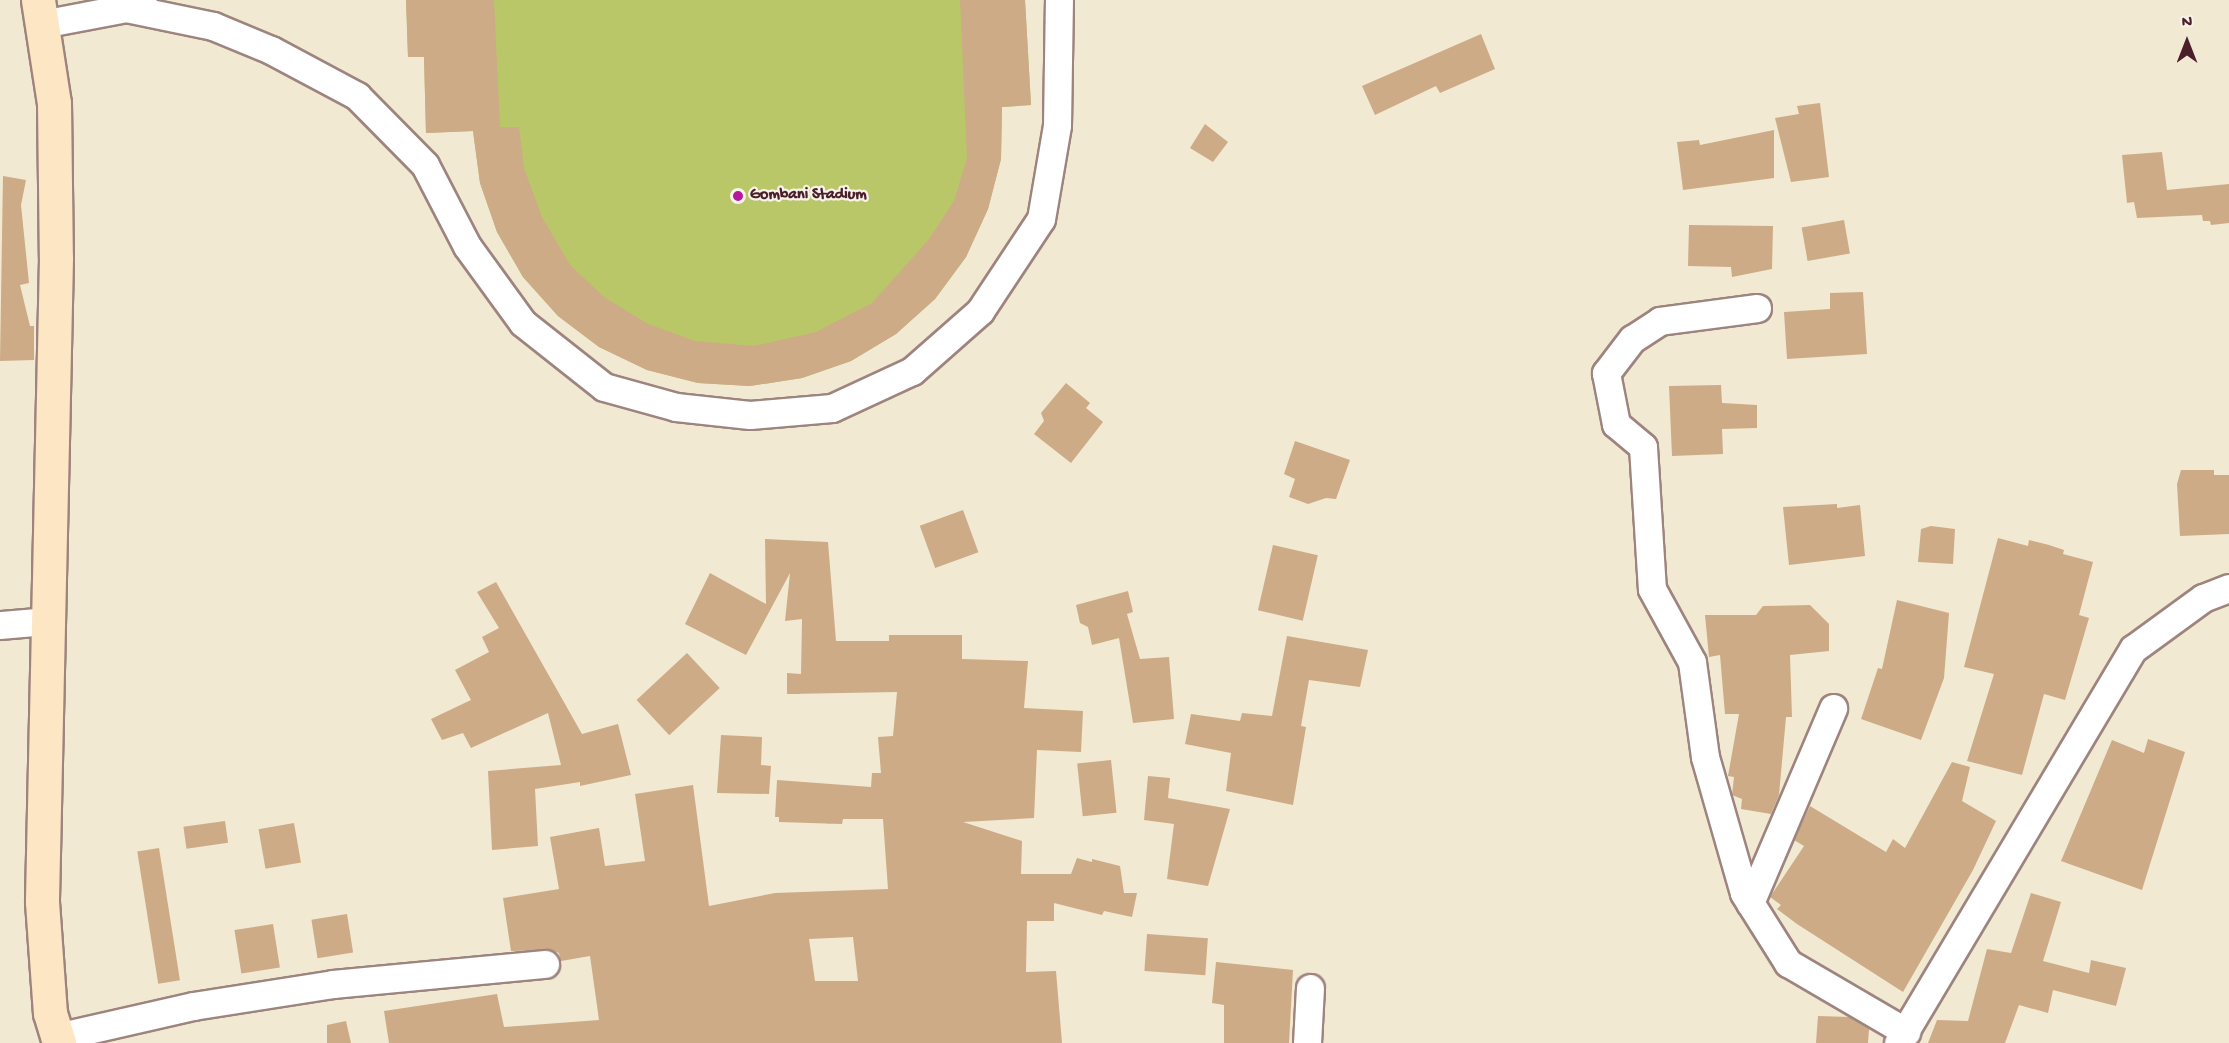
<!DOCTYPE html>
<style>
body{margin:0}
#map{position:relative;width:2229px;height:1043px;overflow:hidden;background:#f1e9d2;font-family:"Gochi Hand",sans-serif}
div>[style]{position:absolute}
.green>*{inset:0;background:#b9c769}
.building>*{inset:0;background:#cdab86;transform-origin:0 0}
.roads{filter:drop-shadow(2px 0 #9e847e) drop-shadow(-2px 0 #9e847e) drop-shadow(0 2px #9e847e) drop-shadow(0 -2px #9e847e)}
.minor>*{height:27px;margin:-13.5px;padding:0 13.5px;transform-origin:13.5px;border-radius:13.5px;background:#fff}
.secondary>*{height:33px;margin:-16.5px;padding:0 16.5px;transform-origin:16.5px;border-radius:16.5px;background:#fce6c4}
.dots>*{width:16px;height:16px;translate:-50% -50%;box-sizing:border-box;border:3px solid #f7f3e8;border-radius:50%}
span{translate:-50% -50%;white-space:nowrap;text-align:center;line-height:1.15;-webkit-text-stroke:4.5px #f7f3e8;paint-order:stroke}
.poi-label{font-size:16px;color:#4a1f2b;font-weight:700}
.left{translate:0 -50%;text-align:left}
.north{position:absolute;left:2157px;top:12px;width:60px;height:60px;-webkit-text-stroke:4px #f7f3e8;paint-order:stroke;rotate:0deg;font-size:16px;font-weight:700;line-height:24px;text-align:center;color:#4a1f2b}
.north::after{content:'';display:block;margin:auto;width:21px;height:27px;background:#4a1f2b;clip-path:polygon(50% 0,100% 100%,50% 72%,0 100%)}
</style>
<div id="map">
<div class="green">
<div style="clip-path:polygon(406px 0,1025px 0,1031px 105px,1002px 107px,1001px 159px,988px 209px,966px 257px,935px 299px,896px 334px,851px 361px,802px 378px,750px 386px,698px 383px,647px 370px,599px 347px,558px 316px,523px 277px,497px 232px,480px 183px,473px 131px,426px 133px,424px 57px,408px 57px)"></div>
</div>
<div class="building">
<div style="clip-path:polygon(406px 0,494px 0,500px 127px,519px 127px,524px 168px,542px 217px,570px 265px,604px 297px,648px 324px,695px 341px,754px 346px,816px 332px,872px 303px,929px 239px,954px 201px,967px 158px,960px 0,1025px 0,1031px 105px,1002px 107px,1001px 159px,988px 209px,966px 257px,935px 299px,896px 334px,851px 361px,802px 378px,750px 386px,698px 383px,647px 370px,599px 347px,558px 316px,523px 277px,497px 232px,480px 183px,473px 131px,426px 133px,424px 57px,408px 57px)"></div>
<div style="clip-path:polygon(1481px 34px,1495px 69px,1440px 93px,1436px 86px,1375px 115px,1362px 86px)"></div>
<div style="clip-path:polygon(1820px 103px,1829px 177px,1791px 182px,1775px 118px,1799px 114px,1797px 106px)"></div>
<div style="clip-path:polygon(1205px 124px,1228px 142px,1213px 162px,1190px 148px)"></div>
<div style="clip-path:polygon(1774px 130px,1774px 178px,1683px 190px,1677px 142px,1699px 140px,1700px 145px)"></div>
<div style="clip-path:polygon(2162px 152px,2167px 190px,2229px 184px,2229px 223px,2211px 225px,2210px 221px,2203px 221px,2202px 215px,2137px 218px,2134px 202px,2127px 203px,2122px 155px)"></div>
<div style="clip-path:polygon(3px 176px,26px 180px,21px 205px,29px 283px,20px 285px,30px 326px,34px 326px,34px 360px,0 361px)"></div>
<div style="left:1844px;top:220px;width:34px;height:43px;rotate:80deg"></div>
<div style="clip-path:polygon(1689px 225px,1773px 226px,1772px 269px,1732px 277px,1731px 267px,1688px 266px)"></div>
<div style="clip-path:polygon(1863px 292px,1867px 354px,1787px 359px,1784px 312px,1830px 309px,1830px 293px)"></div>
<div style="clip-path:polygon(1066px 383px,1090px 403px,1086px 408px,1103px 422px,1071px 463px,1034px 434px,1044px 421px,1041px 413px)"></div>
<div style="clip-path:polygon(1721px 385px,1722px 403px,1757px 405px,1757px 428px,1722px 429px,1723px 454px,1672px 456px,1669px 386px)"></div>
<div style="clip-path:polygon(1295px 441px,1350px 460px,1336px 499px,1326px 498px,1308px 504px,1289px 497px,1295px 479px,1284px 474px)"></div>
<div style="clip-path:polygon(2181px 470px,2214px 470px,2214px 475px,2229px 475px,2229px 534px,2180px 536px,2177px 484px)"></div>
<div style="clip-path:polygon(1837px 504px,1837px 508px,1860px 505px,1865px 556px,1789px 565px,1783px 507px)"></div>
<div style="left:963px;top:510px;width:45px;height:46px;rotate:70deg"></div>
<div style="clip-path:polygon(1931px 526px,1955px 529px,1953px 564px,1918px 562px,1921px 529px)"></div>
<div style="clip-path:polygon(1998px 538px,2028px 546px,2029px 540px,2049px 545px,2064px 550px,2063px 554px,2093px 562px,2079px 615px,2089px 618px,2065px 700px,2044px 694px,2022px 775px,1967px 761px,1994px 674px,1964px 667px)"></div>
<div style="clip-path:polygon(evenodd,765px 539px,828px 542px,836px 641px,889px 641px,889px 635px,962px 635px,962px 659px,1028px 661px,1024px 708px,1083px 711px,1081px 752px,1037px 750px,1034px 818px,963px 822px,1022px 841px,1021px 874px,1071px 874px,1077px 858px,1092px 862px,1092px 859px,1120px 866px,1124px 893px,1137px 893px,1132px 917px,1104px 911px,1102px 915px,1054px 903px,1054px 921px,1027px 921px,1026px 972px,1056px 971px,1062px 1043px,389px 1043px,384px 1011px,497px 994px,504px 1027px,599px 1020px,590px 956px,561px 961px,559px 953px,551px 950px,511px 951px,503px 898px,559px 889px,550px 837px,599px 828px,605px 866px,645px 861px,635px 794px,693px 785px,709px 906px,775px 893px,888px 889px,883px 819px,843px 819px,842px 824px,779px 822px,779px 817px,775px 817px,777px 780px,871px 787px,872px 773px,881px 773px,878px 737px,893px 736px,897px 692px,787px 694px,787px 673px,801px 674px,802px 619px,785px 621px,790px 573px,746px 655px,685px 624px,710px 573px,766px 604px,765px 539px,853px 937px,858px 981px,815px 981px,809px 939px,853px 937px)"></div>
<div style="left:1273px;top:545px;width:46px;height:67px;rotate:13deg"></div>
<div style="clip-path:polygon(496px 582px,582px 734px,618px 724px,631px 775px,580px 786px,580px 782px,535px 789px,538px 846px,492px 850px,488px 771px,561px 765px,548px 713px,471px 748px,463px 733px,442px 740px,431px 719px,471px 700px,455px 670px,489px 652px,482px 637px,499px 628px,477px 592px)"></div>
<div style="clip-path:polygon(1128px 591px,1133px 612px,1127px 614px,1140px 659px,1169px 657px,1174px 719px,1133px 723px,1119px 638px,1092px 645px,1088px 627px,1080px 623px,1076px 605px)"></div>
<div style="clip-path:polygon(1897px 600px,1949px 613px,1944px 678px,1921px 740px,1861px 719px,1878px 668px,1882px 669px)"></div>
<div style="clip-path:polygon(1810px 605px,1829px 624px,1829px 651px,1790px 655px,1792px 717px,1786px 717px,1779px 795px,1771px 814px,1741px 809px,1742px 799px,1732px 795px,1734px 777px,1728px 776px,1739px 714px,1725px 714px,1720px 655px,1709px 657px,1705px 615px,1756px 615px,1763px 606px)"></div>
<div style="clip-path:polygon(1287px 636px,1368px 650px,1360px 687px,1309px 680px,1301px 726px,1306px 727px,1293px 805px,1226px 791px,1231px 753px,1185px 744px,1191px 714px,1240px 721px,1242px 713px,1272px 716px)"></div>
<div style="left:687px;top:653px;width:48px;height:69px;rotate:47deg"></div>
<div style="clip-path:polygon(721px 735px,762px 737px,761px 765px,771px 766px,769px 794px,717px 793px)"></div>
<div style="clip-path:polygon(2148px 739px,2185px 752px,2142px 890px,2061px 861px,2112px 740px,2144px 753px)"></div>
<div style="left:1111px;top:760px;width:53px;height:34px;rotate:84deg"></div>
<div style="clip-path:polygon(1952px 762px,1970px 767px,1962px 801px,1996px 821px,1973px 870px,1903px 992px,1797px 924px,1777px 909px,1781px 905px,1770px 897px,1804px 846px,1794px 840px,1810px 806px,1886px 852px,1893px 839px,1905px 848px)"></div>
<div style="clip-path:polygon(1148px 776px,1170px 778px,1168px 798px,1230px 809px,1208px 886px,1167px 879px,1174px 824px,1144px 820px)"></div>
<div style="left:225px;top:821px;width:22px;height:42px;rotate:82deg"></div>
<div style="left:294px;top:823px;width:40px;height:36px;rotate:80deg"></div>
<div style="left:159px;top:848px;width:134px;height:22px;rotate:81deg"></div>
<div style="clip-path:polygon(2031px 893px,2061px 902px,2043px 961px,2089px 973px,2091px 960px,2126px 968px,2116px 1006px,2053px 990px,2048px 1013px,2019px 1005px,2005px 1043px,1928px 1043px,1937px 1020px,1968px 1021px,1987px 949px,2011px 953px)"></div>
<div style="left:347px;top:914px;width:39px;height:36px;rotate:81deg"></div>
<div style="left:273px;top:924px;width:44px;height:39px;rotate:81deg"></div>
<div style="left:1147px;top:934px;width:61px;height:37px;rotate:4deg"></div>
<div style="clip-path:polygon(1216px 962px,1293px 970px,1289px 1043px,1224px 1043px,1224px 1005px,1212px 1003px)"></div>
<div style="clip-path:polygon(1818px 1016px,1849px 1017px,1869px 1029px,1868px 1043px,1816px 1043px)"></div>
<div style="clip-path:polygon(346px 1021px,351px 1043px,327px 1043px,327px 1025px)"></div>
</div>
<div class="roads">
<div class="minor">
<div style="left:126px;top:8px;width:89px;rotate:11.7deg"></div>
<div style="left:213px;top:26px;width:63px;rotate:22.5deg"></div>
<div style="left:271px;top:50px;width:98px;rotate:28.1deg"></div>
<div style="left:357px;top:96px;width:97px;rotate:45.4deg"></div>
<div style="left:425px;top:165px;width:91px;rotate:62.6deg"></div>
<div style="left:467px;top:246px;width:95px;rotate:54deg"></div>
<div style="left:523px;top:323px;width:103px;rotate:38.3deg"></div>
<div style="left:604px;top:387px;width:75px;rotate:15.5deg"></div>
<div style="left:676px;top:407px;width:74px;rotate:6.2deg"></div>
<div style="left:750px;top:415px;width:82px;rotate:-4.9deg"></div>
<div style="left:832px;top:408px;width:88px;rotate:-24.8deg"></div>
<div style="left:912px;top:371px;width:91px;rotate:-41.4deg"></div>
<div style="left:980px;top:311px;width:110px;rotate:-56.5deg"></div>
<div style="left:1041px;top:219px;width:95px;rotate:-80.3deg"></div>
<div style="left:1057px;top:125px;width:125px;rotate:-89.1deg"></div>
<div style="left:42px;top:24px;width:86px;rotate:-10.8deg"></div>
<div style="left:126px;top:8px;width:18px;rotate:-22deg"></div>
<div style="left:1757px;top:308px;width:98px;rotate:172.4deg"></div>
<div style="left:1660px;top:321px;width:33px;rotate:147deg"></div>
<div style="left:1632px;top:339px;width:43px;rotate:127.4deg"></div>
<div style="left:1606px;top:373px;width:52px;rotate:78.9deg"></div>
<div style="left:1616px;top:424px;width:35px;rotate:40deg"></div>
<div style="left:1643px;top:447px;width:142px;rotate:86.4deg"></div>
<div style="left:1652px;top:589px;width:83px;rotate:61.3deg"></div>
<div style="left:1692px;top:662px;width:96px;rotate:82.2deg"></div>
<div style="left:1705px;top:757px;width:141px;rotate:74deg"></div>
<div style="left:1744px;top:893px;width:83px;rotate:57.8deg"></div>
<div style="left:1788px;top:963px;width:137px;rotate:30.3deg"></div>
<div style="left:0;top:625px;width:47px;rotate:-4.9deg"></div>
<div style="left:1750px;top:903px;width:212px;rotate:-66.9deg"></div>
<div style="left:57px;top:1037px;width:139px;rotate:-12.8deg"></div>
<div style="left:193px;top:1006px;width:142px;rotate:-8.9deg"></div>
<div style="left:333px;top:984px;width:213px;rotate:-5.4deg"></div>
<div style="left:1307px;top:1043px;width:55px;rotate:-86.9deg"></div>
<div style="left:1898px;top:1043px;width:459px;rotate:-59.2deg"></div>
<div style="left:2133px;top:649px;width:87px;rotate:-36.1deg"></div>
<div style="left:2203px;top:598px;width:28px;rotate:-21deg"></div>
</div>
<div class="secondary">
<div style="left:38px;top:0;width:104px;rotate:81.2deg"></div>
<div style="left:54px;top:103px;width:155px;rotate:89.3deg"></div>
<div style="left:56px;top:258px;width:644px;rotate:91.25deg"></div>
<div style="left:42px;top:902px;width:111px;rotate:85.9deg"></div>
<div style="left:50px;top:1013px;width:31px;rotate:73deg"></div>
</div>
</div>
<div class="dots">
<div style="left:738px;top:196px;background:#b5179e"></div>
</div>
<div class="poi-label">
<span class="left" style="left:750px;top:196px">Gombani Stadium</span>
</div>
<div class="north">N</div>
</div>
